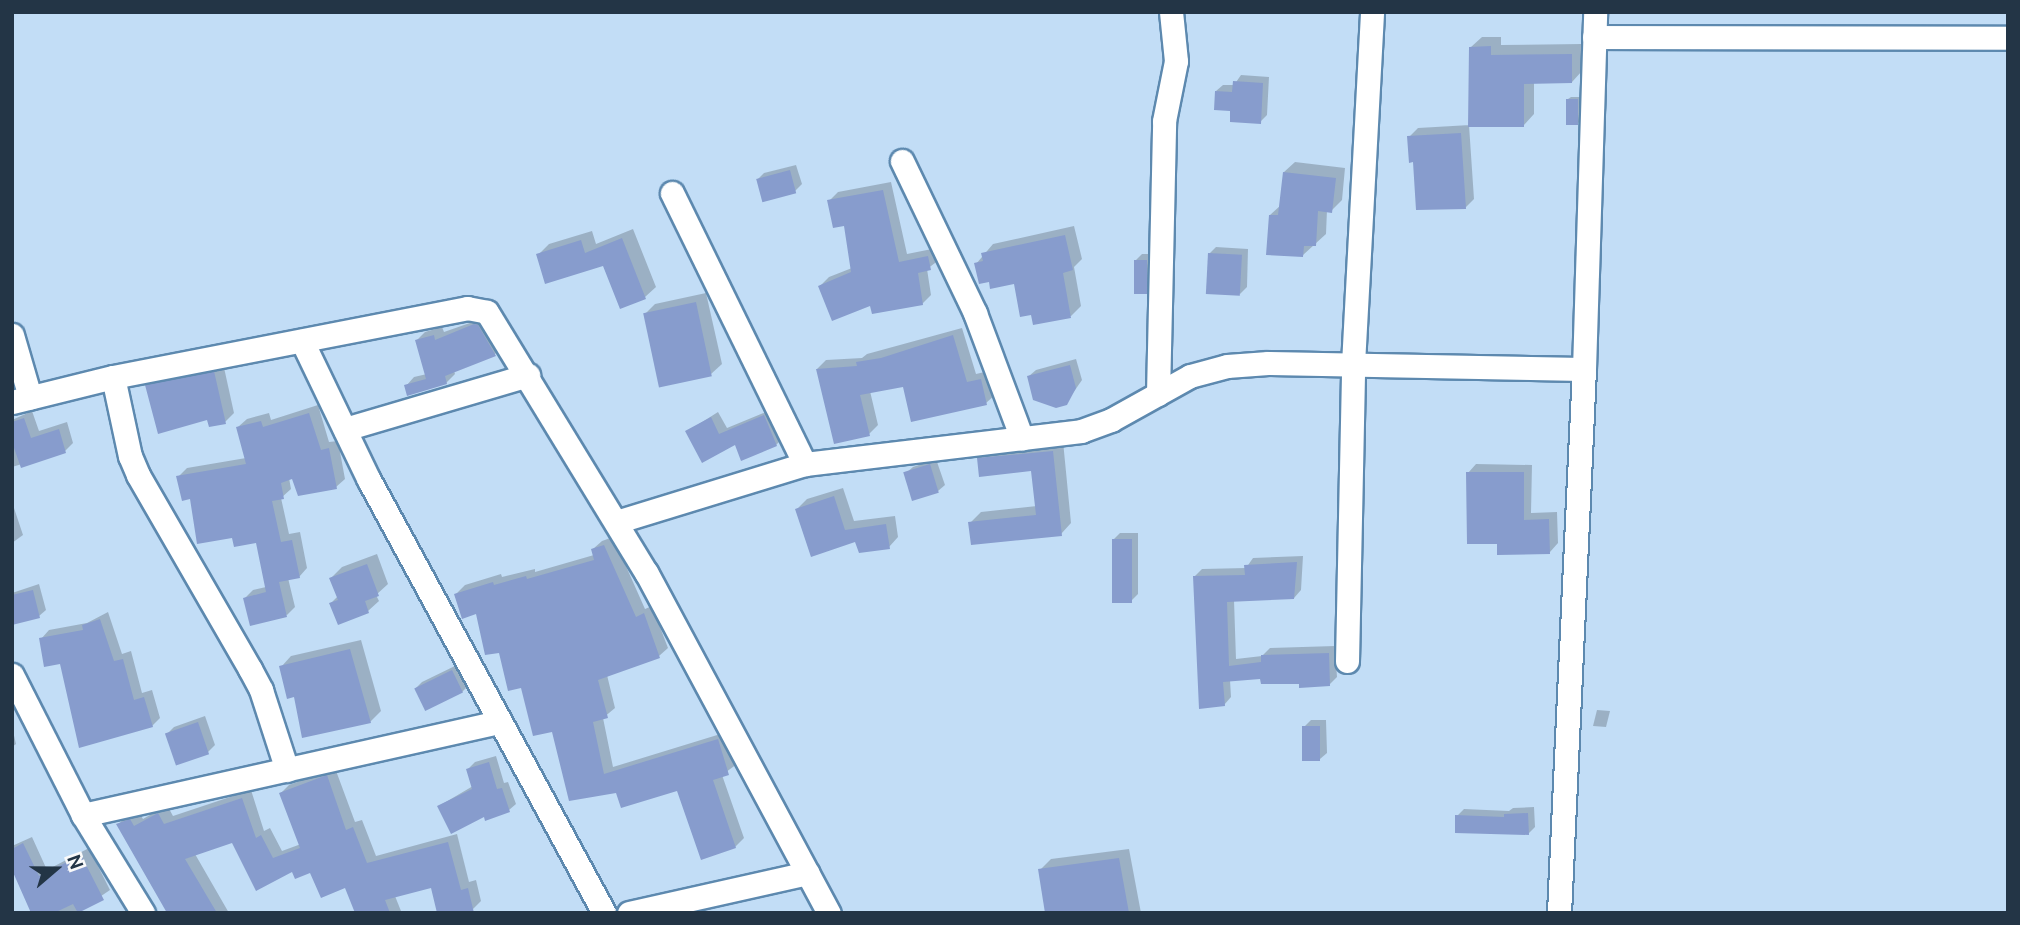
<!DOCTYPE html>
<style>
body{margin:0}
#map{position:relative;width:2020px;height:925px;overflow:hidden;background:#c2ddf6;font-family:Ubuntu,sans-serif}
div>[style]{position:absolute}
.shadow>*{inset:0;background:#0003}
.building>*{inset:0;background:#879ccd;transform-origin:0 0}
.roads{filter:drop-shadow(2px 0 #5d89af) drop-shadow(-2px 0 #5d89af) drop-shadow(0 2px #5d89af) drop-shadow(0 -2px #5d89af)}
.street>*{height:23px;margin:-11.5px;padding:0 11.5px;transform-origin:11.5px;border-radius:11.5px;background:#fff}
span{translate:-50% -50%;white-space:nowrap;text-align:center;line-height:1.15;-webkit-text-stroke:7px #fafafa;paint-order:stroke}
.frame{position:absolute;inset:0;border:14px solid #233546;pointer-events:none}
.north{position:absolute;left:21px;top:834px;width:70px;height:70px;-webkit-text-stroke:5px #fafafa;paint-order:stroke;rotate:70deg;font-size:19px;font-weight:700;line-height:28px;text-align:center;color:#233546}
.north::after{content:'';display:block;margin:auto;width:24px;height:32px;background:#233546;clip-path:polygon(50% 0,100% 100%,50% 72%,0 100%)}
</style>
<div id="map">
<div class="shadow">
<div style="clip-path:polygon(1482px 37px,1501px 37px,1501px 45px,1582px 44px,1582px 71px,1572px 82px,1534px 82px,1534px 114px,1524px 125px,1469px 125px,1474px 199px,1465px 208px,1415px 160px,1409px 137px,1418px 128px,1470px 125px,1471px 47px)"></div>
<div style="clip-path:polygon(1241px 75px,1269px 77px,1267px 115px,1260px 122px,1232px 109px,1216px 91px,1223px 85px,1234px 85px)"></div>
<div style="clip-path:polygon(1571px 97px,1580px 97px,1580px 121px,1577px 124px,1568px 99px)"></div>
<div style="clip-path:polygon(1295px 162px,1345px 168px,1342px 200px,1331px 211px,1327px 210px,1326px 234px,1303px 255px,1270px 215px,1281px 205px,1284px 172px)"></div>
<div style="clip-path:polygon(796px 165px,802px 184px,795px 191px,757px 180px,764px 173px)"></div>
<div style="clip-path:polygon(891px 182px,907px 254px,937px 248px,939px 260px,927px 269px,931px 295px,922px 304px,872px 304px,820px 286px,829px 277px,852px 268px,845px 224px,829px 201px,838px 192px)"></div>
<div style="clip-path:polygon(1074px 226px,1082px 259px,1074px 267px,1081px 306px,1071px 316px,1032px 313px,1015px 281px,990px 280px,976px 264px,993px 244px)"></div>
<div style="clip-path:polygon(633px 229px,656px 287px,645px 297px,604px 264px,538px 255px,549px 244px,592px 231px,596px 244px)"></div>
<div style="clip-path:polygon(1216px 247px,1248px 249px,1247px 287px,1240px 294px,1209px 254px)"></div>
<div style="clip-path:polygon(1142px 254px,1153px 254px,1152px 286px,1145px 293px,1135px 261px)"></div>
<div style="clip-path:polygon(706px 293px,722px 364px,711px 374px,645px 314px,655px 304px)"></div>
<div style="clip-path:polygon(487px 317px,504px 346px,495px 354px,454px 371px,455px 374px,446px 383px,406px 386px,414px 377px,427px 374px,417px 340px,425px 332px,442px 327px,444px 332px)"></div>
<div style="clip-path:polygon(962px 328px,976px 374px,989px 371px,995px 395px,986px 403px,904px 385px,870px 391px,878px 425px,869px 434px,817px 369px,826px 360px,862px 358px,867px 354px)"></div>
<div style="clip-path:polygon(1076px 359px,1082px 380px,1066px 403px,1029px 376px,1036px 370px)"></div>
<div style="clip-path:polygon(223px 363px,234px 413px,225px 422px,209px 418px,147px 386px,156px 377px)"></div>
<div style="clip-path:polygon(318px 405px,329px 442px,338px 441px,345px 479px,336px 487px,289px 478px,291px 489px,281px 498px,289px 534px,300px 532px,307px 568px,299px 577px,288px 578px,295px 607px,287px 615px,245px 598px,253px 590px,266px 587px,258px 541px,233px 536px,191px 497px,178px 477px,187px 468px,246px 458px,238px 427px,247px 419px,269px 413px,271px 420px)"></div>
<div style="clip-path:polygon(771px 410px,783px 438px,776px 445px,736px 443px,688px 431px,718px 412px,727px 428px)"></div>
<div style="clip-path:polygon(32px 411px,39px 431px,67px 422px,73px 443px,65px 451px,12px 467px,12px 420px)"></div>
<div style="clip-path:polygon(1063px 441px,1071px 523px,1061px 534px,970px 523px,981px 512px,1037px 506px,1033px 469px,978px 459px,989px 448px)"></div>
<div style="clip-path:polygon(936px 459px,945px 485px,938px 491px,906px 473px,913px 467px)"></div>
<div style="clip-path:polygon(1476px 464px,1532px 465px,1531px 513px,1557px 512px,1558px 543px,1550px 552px,1499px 542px,1468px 473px)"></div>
<div style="clip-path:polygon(843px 488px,854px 521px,895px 516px,898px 537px,889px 547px,856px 540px,797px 509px,807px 499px)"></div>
<div style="clip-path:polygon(14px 508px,23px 535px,12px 543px,12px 509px)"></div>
<div style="clip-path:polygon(1120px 533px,1138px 533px,1138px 594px,1131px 601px,1113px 540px)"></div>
<div style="clip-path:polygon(613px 537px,645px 609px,652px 606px,668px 648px,659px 656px,607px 675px,615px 708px,603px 718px,613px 767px,727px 732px,737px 764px,722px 775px,744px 838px,735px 847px,678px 788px,617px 791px,554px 730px,477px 612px,456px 594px,465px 585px,501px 574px,502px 577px,535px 569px,535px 572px,594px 555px,593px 549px,602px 541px)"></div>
<div style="clip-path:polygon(377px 554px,388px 584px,376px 595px,379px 601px,368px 611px,331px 603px,338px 596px,331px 578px,342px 567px)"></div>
<div style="clip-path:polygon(1303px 556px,1301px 590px,1294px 598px,1234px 600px,1236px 659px,1262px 656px,1270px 648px,1335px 646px,1337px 677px,1329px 685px,1262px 678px,1230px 680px,1231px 697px,1224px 705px,1194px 577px,1202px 569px,1246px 568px,1253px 558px)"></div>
<div style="clip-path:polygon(39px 584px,46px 610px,39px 616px,12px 614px,12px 593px)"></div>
<div style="clip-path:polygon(108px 612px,122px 654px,131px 651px,142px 693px,152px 690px,160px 718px,152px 726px,61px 662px,41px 639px,49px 630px,87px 623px)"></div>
<div style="clip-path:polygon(361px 640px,381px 711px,370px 722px,295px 695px,281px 667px,291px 656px)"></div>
<div style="clip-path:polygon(459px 664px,469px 685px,462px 692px,416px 688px,422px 682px)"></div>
<div style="clip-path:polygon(1597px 710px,1610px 711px,1606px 727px,1593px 726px)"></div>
<div style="clip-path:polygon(205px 716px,215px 745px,208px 752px,180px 762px,167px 734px,174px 727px)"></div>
<div style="clip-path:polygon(1311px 720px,1326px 720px,1327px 753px,1320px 759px,1304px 727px)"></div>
<div style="clip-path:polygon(12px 727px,16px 744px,12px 747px)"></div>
<div style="clip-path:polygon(496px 756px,504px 783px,508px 782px,516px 804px,509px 810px,485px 815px,439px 806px,473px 786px,468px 769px,475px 762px)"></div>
<div style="clip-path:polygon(335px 768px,355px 822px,362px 820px,376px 856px,457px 834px,469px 882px,476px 880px,481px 901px,473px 909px,432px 886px,395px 896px,401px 911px,399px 913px,357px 913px,346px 886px,311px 871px,293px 870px,232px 841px,195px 854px,229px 913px,169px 913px,118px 825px,126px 816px,138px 811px,143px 819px,167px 805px,173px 816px,251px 790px,264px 831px,270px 828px,282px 851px,301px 844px,281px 793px,289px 785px)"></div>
<div style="clip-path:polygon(1534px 807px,1535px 827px,1528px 834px,1457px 816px,1464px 809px,1509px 811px,1513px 808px)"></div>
<div style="clip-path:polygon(32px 837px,47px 870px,89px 848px,110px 890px,76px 913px,33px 913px,12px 869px,12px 846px)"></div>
<div style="clip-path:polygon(1129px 849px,1141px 913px,1047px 913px,1040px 870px,1051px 859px)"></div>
</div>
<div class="building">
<div style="clip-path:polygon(1491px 46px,1491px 55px,1572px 54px,1572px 83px,1524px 84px,1524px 127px,1468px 127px,1469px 47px)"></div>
<div style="clip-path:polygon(1233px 81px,1263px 83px,1261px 124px,1230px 122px,1230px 111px,1214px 110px,1215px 91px,1232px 92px)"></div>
<div style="left:1566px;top:99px;width:12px;height:26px"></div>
<div style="clip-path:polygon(1461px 133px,1466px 209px,1416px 210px,1413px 162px,1409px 163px,1407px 136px)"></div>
<div style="left:790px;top:170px;width:24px;height:35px;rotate:75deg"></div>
<div style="clip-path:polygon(1283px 172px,1336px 178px,1332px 213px,1318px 211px,1316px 246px,1304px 246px,1303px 257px,1266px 255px,1269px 215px,1278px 215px)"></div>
<div style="clip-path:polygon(883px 190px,899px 262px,928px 256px,931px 270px,918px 273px,923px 305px,872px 314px,870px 306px,832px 321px,818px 286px,851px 272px,844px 226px,833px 228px,827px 200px)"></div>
<div style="clip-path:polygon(1065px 235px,1073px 270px,1063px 273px,1071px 318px,1033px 325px,1031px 315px,1020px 317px,1014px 284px,990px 289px,989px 282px,979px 284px,974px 263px,983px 261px,981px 253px)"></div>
<div style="clip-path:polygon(622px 238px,646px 299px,620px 309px,603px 266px,545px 284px,536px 254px,581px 240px,585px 253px)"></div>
<div style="left:1208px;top:253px;width:34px;height:41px;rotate:3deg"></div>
<div style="left:1134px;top:260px;width:13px;height:34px"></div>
<div style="left:696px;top:302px;width:76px;height:54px;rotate:78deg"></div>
<div style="clip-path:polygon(474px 324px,478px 325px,496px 356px,445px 376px,447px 384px,407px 396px,404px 385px,426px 379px,415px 340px,434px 335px,435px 340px)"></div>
<div style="clip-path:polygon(953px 335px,967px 382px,981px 379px,987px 405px,911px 422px,903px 387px,860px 395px,870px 436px,834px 444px,816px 369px,857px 366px,856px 362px,881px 358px)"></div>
<div style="clip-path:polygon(1070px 365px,1076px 388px,1067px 405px,1056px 408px,1033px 400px,1027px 376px)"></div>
<div style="clip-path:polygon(214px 371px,226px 424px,209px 427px,207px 420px,158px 434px,145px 385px)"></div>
<div style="clip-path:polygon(309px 413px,321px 450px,329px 448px,337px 489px,298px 496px,292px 479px,281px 483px,284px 499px,272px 501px,281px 542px,292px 540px,300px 578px,279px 582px,287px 617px,250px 626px,243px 598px,266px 592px,256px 543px,234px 547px,232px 538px,197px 544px,190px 499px,182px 501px,176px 476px,246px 464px,236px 427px,261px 421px,263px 427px)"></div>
<div style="clip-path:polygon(764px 415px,777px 446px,741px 461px,735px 445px,702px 463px,685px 431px,711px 417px,719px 434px)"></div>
<div style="clip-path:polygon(24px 418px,31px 438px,59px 429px,66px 453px,21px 468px,12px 442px,12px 422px)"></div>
<div style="clip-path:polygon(1053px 451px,1062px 536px,971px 545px,968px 522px,1036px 515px,1031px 471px,979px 477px,977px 458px)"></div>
<div style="left:930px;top:464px;width:30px;height:28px;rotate:73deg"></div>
<div style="clip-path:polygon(1466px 472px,1524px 472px,1524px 520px,1549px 519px,1550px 554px,1497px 555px,1497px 544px,1467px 544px)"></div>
<div style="clip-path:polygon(834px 496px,845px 530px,886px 524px,890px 549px,859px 553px,855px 542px,811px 557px,795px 509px)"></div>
<div style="left:1112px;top:539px;width:20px;height:64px"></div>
<div style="clip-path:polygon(604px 545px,636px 617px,644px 613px,660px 658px,598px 680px,608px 718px,593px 722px,604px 774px,718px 739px,729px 775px,713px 780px,736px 848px,701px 860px,677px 791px,621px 808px,616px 793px,569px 801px,552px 732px,533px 736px,521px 688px,508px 691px,499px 653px,485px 655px,476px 614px,462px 619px,454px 594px,493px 582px,494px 585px,526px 576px,527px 579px,594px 560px,591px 549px)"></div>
<div style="clip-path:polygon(1297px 562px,1294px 599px,1227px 602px,1229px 666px,1261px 662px,1261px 655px,1329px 653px,1330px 686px,1299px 688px,1299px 684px,1261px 684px,1260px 679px,1223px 682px,1225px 706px,1199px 709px,1193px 576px,1245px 575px,1244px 565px)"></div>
<div style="clip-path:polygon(367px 564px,379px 596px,365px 601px,369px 613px,338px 625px,329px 603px,338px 600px,329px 578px)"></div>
<div style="clip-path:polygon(33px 590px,40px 618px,12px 625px,12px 595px)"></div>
<div style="clip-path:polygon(100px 619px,114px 661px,123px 659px,134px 700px,144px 697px,153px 727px,79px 748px,60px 664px,44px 667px,39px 638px,83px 630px,82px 625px)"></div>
<div style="clip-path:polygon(350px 649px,371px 723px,302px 738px,294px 697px,287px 699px,279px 666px)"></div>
<div style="left:452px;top:670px;width:25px;height:42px;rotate:64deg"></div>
<div style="left:198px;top:722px;width:34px;height:35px;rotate:71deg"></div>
<div style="left:1302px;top:726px;width:18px;height:35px"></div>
<div style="clip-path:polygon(489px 762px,497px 789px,502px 788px,510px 812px,485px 821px,484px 817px,451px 834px,437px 806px,472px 789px,466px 769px)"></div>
<div style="clip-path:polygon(327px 775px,346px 830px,353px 827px,367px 863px,448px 842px,461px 890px,468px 888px,474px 913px,437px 913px,431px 888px,385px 900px,390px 913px,355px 913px,345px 888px,321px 898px,310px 873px,295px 879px,292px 872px,256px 891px,232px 843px,185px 859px,217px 913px,167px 913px,116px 824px,130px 819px,134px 826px,158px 813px,164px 824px,242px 798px,256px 838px,261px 835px,273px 858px,300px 848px,279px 793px)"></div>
<div style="clip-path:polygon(1528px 813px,1529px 835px,1455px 833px,1455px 815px,1504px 817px,1504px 814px)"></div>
<div style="clip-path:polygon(23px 843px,39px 876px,81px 855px,104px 900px,78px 913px,73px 904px,54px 913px,31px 913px,12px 870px,12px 849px)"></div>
<div style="clip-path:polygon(1119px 858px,1129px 913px,1045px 913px,1038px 869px)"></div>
</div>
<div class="roads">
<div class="street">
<div style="left:1594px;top:37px;width:414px;rotate:0.1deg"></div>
<div style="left:902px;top:161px;width:169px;rotate:64.3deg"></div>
<div style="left:975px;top:313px;width:134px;rotate:69.5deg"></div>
<div style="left:672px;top:193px;width:302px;rotate:63.9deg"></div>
<div style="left:12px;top:335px;width:65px;rotate:73.8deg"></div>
<div style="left:302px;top:341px;width:154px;rotate:64.3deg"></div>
<div style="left:369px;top:480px;width:493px;rotate:61.5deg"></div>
<div style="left:113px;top:377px;width:81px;rotate:77.9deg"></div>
<div style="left:130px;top:456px;width:21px;rotate:67deg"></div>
<div style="left:138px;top:475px;width:224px;rotate:60deg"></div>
<div style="left:250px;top:669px;width:24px;rotate:62deg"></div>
<div style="left:261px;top:690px;width:84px;rotate:72deg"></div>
<div style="left:1158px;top:394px;width:273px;rotate:-88.7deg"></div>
<div style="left:1164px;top:121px;width:61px;rotate:-78.7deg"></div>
<div style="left:1176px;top:61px;width:49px;rotate:-95.8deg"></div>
<div style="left:12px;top:402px;width:104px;rotate:-13.9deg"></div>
<div style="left:113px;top:377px;width:361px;rotate:-11deg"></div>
<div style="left:467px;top:308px;width:20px;rotate:11deg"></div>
<div style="left:487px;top:312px;width:305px;rotate:58.6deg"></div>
<div style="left:646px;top:572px;width:387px;rotate:61.8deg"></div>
<div style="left:345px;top:429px;width:191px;rotate:-16.4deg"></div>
<div style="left:616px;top:522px;width:198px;rotate:-17.1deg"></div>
<div style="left:805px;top:464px;width:278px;rotate:-6.8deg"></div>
<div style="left:1081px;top:431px;width:32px;rotate:-20deg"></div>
<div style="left:1111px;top:420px;width:90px;rotate:-29.1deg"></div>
<div style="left:1190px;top:376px;width:38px;rotate:-15deg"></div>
<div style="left:1227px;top:366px;width:41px;rotate:-4.2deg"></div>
<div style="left:1268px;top:363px;width:316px;rotate:1.1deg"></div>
<div style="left:1347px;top:661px;width:297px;rotate:-88.8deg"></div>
<div style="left:1353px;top:364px;width:353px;rotate:-86.9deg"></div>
<div style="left:12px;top:675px;width:157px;rotate:63.1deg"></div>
<div style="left:83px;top:815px;width:115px;rotate:58.5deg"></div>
<div style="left:83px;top:815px;width:427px;rotate:-12.6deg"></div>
<div style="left:629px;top:913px;width:183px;rotate:-12.6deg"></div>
<div style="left:1559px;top:913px;width:545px;rotate:-87.37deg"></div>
<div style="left:1584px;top:369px;width:357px;rotate:-88.2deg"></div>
</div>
</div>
<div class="frame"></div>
<div class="north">N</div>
</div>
